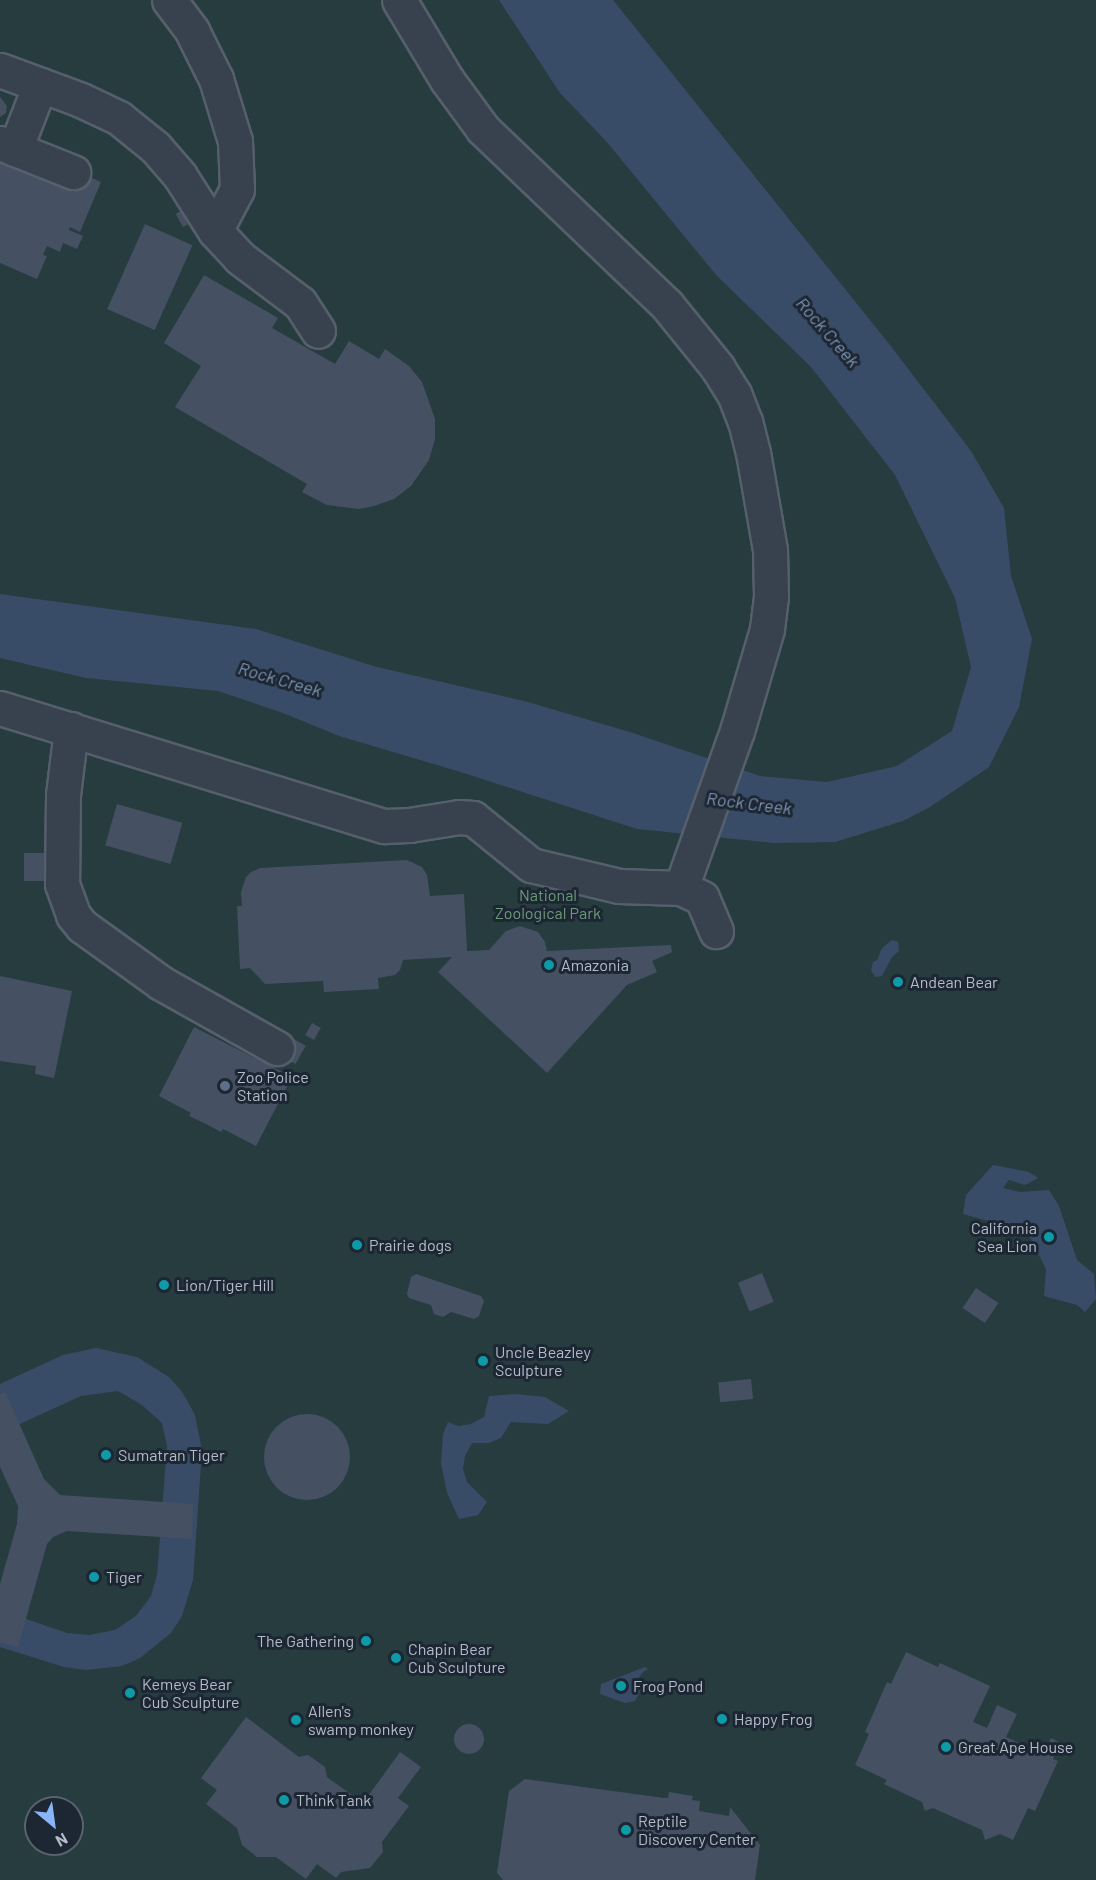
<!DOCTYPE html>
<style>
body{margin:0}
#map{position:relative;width:1096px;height:1880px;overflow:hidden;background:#242f3e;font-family:Barlow,sans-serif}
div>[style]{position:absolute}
.green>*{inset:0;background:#263c3f}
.water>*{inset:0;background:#394c67}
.building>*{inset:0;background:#455162;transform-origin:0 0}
.round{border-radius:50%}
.roads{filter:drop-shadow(2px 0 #565f6c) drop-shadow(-2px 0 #565f6c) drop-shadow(0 2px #565f6c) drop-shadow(0 -2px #565f6c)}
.minor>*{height:33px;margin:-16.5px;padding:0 16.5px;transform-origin:16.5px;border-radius:16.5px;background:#38414e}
.dots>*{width:16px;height:16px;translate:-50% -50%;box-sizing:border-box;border:3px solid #1d2633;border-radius:50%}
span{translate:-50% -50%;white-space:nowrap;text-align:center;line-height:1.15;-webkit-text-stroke:6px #1d2633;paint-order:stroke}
.park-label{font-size:16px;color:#6b9a76}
.poi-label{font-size:16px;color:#b4bcc9}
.left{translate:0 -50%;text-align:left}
.right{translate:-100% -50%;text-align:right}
.water-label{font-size:18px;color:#7c92b1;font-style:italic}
.north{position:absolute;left:24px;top:1796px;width:60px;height:60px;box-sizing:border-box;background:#1d2633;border:2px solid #59626f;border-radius:50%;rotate:151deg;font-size:16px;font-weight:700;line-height:24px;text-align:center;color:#b4bcc9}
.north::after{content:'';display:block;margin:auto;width:21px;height:27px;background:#8ab4f8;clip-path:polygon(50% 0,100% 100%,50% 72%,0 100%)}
</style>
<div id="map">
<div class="green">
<div style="clip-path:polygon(evenodd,0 0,1096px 0,1096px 1880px,0 1880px,0 0,36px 1808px,72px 1808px,72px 1844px,36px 1844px,36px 1808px)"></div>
</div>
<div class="water">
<div style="clip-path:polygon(499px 0,613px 0,890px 345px,971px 451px,1004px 508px,1011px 576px,1032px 639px,1019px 707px,989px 767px,930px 807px,903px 821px,835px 842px,773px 843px,637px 829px,464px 773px,339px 736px,283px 713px,218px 691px,86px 678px,0 658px,0 594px,256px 629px,377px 667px,528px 702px,633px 733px,760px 776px,827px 782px,897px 766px,952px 731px,971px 667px,955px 598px,895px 475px,811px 367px,717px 276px,606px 141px,560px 93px)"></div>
<div style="clip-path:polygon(892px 940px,898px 942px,899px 951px,892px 957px,882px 976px,875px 977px,871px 970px,873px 962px,877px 960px,882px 948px)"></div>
<div style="clip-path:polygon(993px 1165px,1029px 1172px,1038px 1178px,1025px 1185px,1009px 1180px,1003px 1188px,1020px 1192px,1049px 1190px,1059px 1206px,1077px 1260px,1094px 1274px,1096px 1299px,1085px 1312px,1077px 1305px,1044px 1296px,1046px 1269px,1024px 1225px,992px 1222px,963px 1214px,966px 1195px)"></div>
<div style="clip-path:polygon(96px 1348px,137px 1357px,169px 1377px,183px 1393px,195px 1415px,202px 1450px,193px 1580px,182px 1616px,171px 1633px,140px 1658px,122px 1666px,86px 1670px,64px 1667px,0 1647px,0 1610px,67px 1633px,89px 1635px,115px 1630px,136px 1616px,151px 1596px,157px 1575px,167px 1446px,162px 1423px,142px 1405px,118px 1391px,81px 1396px,0 1433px,0 1384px,63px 1355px)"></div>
<div style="clip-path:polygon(515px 1394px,545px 1397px,569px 1411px,548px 1424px,511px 1422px,501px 1438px,489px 1443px,472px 1443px,465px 1456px,463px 1469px,467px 1482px,487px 1502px,478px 1515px,459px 1519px,447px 1493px,441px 1463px,443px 1434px,448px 1422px,458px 1426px,471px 1424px,484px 1417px,489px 1396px)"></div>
<div style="clip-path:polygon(645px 1667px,648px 1669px,643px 1672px,638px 1679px,641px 1690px,635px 1701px,625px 1703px,600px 1694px,601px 1684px)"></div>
</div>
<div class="building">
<div style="clip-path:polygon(0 97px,7px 106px,6px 113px,0 117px)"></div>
<div style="clip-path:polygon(0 161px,73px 192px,81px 173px,101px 182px,80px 232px,70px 227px,69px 230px,83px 236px,77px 249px,63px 243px,60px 252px,47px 246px,43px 255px,47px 256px,37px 279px,0 263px)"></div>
<div style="left:181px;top:211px;width:15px;height:6px;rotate:62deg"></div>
<div style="left:145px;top:224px;width:52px;height:93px;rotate:24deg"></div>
<div style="clip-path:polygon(204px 275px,278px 318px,272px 328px,335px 364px,349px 341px,379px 359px,385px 349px,409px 366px,422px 382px,435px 419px,435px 439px,429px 460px,411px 486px,394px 499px,374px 506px,359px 509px,327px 505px,302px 492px,307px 484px,175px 407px,201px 366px,164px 343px)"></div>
<div style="left:117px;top:804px;width:68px;height:43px;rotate:16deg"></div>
<div style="left:24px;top:853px;width:23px;height:28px"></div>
<div style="clip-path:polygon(407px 860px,422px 867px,427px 875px,430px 896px,464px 894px,467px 951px,489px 950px,506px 931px,520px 926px,538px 932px,545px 942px,547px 951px,671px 945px,672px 952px,652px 961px,657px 972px,627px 985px,547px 1073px,438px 972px,452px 957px,403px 960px,400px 970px,395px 975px,378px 978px,379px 989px,324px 992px,323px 981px,265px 984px,250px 968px,240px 969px,237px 906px,242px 906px,241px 892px,246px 877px,251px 872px,260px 868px)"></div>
<div style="clip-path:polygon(0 976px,72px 991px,54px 1078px,35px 1074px,36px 1066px,0 1061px)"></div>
<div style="left:312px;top:1023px;width:10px;height:14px;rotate:29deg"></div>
<div style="clip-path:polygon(194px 1027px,292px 1077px,256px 1146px,223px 1129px,221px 1132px,206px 1124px,189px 1116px,191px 1113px,159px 1096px)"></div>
<div style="left:290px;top:1037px;width:18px;height:21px;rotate:29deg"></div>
<div style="left:762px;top:1273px;width:31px;height:26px;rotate:68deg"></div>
<div style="clip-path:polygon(416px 1274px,481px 1296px,484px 1301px,479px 1316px,474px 1319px,451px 1312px,443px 1317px,434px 1314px,431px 1305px,409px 1298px,407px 1294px,411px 1277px)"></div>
<div style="left:976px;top:1288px;width:27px;height:24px;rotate:34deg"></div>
<div style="left:751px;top:1379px;width:20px;height:33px;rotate:84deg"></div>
<div style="clip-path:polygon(5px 1392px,44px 1479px,60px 1495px,193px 1504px,192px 1539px,67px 1531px,53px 1537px,47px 1544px,18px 1647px,0 1642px,0 1584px,17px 1524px,18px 1506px,0 1467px,0 1394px)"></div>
<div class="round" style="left:264px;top:1414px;width:86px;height:86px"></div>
<div style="clip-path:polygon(906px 1652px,938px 1667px,940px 1663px,990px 1686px,973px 1722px,987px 1728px,997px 1705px,1017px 1714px,1006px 1737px,1043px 1754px,1051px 1738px,1061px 1743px,1053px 1759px,1058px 1761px,1035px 1811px,1028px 1808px,1013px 1840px,1000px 1834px,985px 1840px,982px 1830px,933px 1808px,925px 1811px,922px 1802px,884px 1784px,887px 1780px,855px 1765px,869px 1734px,865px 1732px,887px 1682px,891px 1684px)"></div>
<div style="clip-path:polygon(246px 1717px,299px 1757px,308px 1755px,325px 1767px,327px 1777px,363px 1803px,400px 1752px,421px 1767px,398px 1798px,409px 1806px,382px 1842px,383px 1852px,370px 1868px,341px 1872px,336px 1878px,317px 1864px,306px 1879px,276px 1857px,257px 1857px,242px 1845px,237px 1828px,206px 1804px,217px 1790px,201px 1778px)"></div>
<div class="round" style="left:454px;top:1724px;width:30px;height:30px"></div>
<div style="clip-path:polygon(525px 1779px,664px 1798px,668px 1798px,669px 1792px,693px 1796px,692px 1800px,700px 1801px,699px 1811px,729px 1816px,730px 1807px,760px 1845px,755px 1880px,503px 1880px,497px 1873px,509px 1791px)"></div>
</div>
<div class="roads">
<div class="minor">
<div style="left:169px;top:0;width:39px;rotate:53deg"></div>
<div style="left:192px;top:31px;width:54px;rotate:63.4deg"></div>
<div style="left:216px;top:79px;width:65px;rotate:73deg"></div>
<div style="left:235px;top:141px;width:48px;rotate:87.6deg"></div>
<div style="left:237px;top:189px;width:47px;rotate:117.6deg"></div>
<div style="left:0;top:70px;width:86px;rotate:20.3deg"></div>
<div style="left:81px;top:100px;width:42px;rotate:25.3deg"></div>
<div style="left:119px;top:118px;width:46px;rotate:38.9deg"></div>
<div style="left:155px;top:147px;width:38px;rotate:49deg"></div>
<div style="left:180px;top:176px;width:65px;rotate:57.5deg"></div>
<div style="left:215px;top:231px;width:37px;rotate:47deg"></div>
<div style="left:240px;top:258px;width:75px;rotate:36.9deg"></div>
<div style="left:300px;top:303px;width:33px;rotate:57deg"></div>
<div style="left:0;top:143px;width:79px;rotate:21.7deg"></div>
<div style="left:15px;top:149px;width:69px;rotate:-68.7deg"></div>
<div style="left:0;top:708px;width:402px;rotate:17.1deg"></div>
<div style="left:384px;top:826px;width:25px;rotate:-2deg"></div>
<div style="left:409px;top:825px;width:51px;rotate:-9.1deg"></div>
<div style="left:459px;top:817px;width:14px;rotate:4deg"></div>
<div style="left:473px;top:818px;width:75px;rotate:39deg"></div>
<div style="left:531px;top:865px;width:90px;rotate:13.4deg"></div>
<div style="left:619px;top:886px;width:62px;rotate:1.8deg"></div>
<div style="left:681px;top:888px;width:167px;rotate:-70.4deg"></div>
<div style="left:737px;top:731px;width:106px;rotate:-73.6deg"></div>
<div style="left:767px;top:629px;width:33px;rotate:-83deg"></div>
<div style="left:771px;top:596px;width:46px;rotate:-91.2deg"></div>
<div style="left:770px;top:550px;width:98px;rotate:-99.9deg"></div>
<div style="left:753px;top:453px;width:32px;rotate:-104deg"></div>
<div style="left:745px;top:422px;width:30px;rotate:-111deg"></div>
<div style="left:734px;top:394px;width:31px;rotate:-122deg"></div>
<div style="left:718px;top:368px;width:81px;rotate:-129deg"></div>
<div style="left:667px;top:305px;width:255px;rotate:-136.3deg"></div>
<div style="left:483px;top:129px;width:61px;rotate:-126.3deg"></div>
<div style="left:447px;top:80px;width:93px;rotate:-121deg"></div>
<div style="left:71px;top:729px;width:66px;rotate:96.9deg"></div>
<div style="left:63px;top:795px;width:89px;rotate:90.6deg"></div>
<div style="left:62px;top:884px;width:33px;rotate:70deg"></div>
<div style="left:73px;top:915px;width:14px;rotate:51deg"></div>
<div style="left:82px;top:926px;width:97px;rotate:35.8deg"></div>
<div style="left:161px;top:983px;width:133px;rotate:29.3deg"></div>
<div style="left:681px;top:888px;width:23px;rotate:25deg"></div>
<div style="left:702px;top:898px;width:36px;rotate:67deg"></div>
</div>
</div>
<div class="dots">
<div style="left:549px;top:965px;background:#0f9aa8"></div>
<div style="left:898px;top:982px;background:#0f9aa8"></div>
<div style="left:225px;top:1086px;background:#5c6f8a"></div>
<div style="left:1049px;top:1237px;background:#0f9aa8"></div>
<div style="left:357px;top:1245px;background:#0f9aa8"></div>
<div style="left:164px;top:1285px;background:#0f9aa8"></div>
<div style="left:483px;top:1361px;background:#0f9aa8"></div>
<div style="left:106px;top:1455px;background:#0f9aa8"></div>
<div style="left:94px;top:1577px;background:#0f9aa8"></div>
<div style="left:366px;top:1641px;background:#0f9aa8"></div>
<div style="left:396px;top:1658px;background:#0f9aa8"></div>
<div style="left:621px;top:1686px;background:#0f9aa8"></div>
<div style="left:130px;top:1693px;background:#0f9aa8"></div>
<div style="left:722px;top:1719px;background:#0f9aa8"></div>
<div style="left:296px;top:1720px;background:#0f9aa8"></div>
<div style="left:946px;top:1747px;background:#0f9aa8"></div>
<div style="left:284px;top:1800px;background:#0f9aa8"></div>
<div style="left:626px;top:1830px;background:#0f9aa8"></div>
</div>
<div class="park-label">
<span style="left:548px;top:904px">National<br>Zoological Park</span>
</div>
<div class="poi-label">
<span class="left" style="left:561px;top:965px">Amazonia</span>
<span class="left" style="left:910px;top:982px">Andean Bear</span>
<span class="left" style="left:237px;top:1086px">Zoo Police<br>Station</span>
<span class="right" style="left:1037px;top:1237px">California<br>Sea Lion</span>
<span class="left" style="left:369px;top:1245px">Prairie dogs</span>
<span class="left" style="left:176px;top:1285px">Lion/Tiger Hill</span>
<span class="left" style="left:495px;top:1361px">Uncle Beazley<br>Sculpture</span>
<span class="left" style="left:118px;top:1455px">Sumatran Tiger</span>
<span class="left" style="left:106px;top:1577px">Tiger</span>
<span class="right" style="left:354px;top:1641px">The Gathering</span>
<span class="left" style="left:408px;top:1658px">Chapin Bear<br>Cub Sculpture</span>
<span class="left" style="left:142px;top:1693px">Kemeys Bear<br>Cub Sculpture</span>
<span class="left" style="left:633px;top:1686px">Frog Pond</span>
<span class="left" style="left:308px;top:1720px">Allen's<br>swamp monkey</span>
<span class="left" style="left:734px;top:1719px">Happy Frog</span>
<span class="left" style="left:958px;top:1747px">Great Ape House</span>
<span class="left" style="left:296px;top:1800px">Think Tank</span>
<span class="left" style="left:638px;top:1830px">Reptile<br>Discovery Center</span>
</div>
<div class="water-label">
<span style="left:828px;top:332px;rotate:49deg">Rock Creek</span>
<span style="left:280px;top:679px;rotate:16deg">Rock Creek</span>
<span style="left:749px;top:803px;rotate:7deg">Rock Creek</span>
</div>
<div class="north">N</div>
</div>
